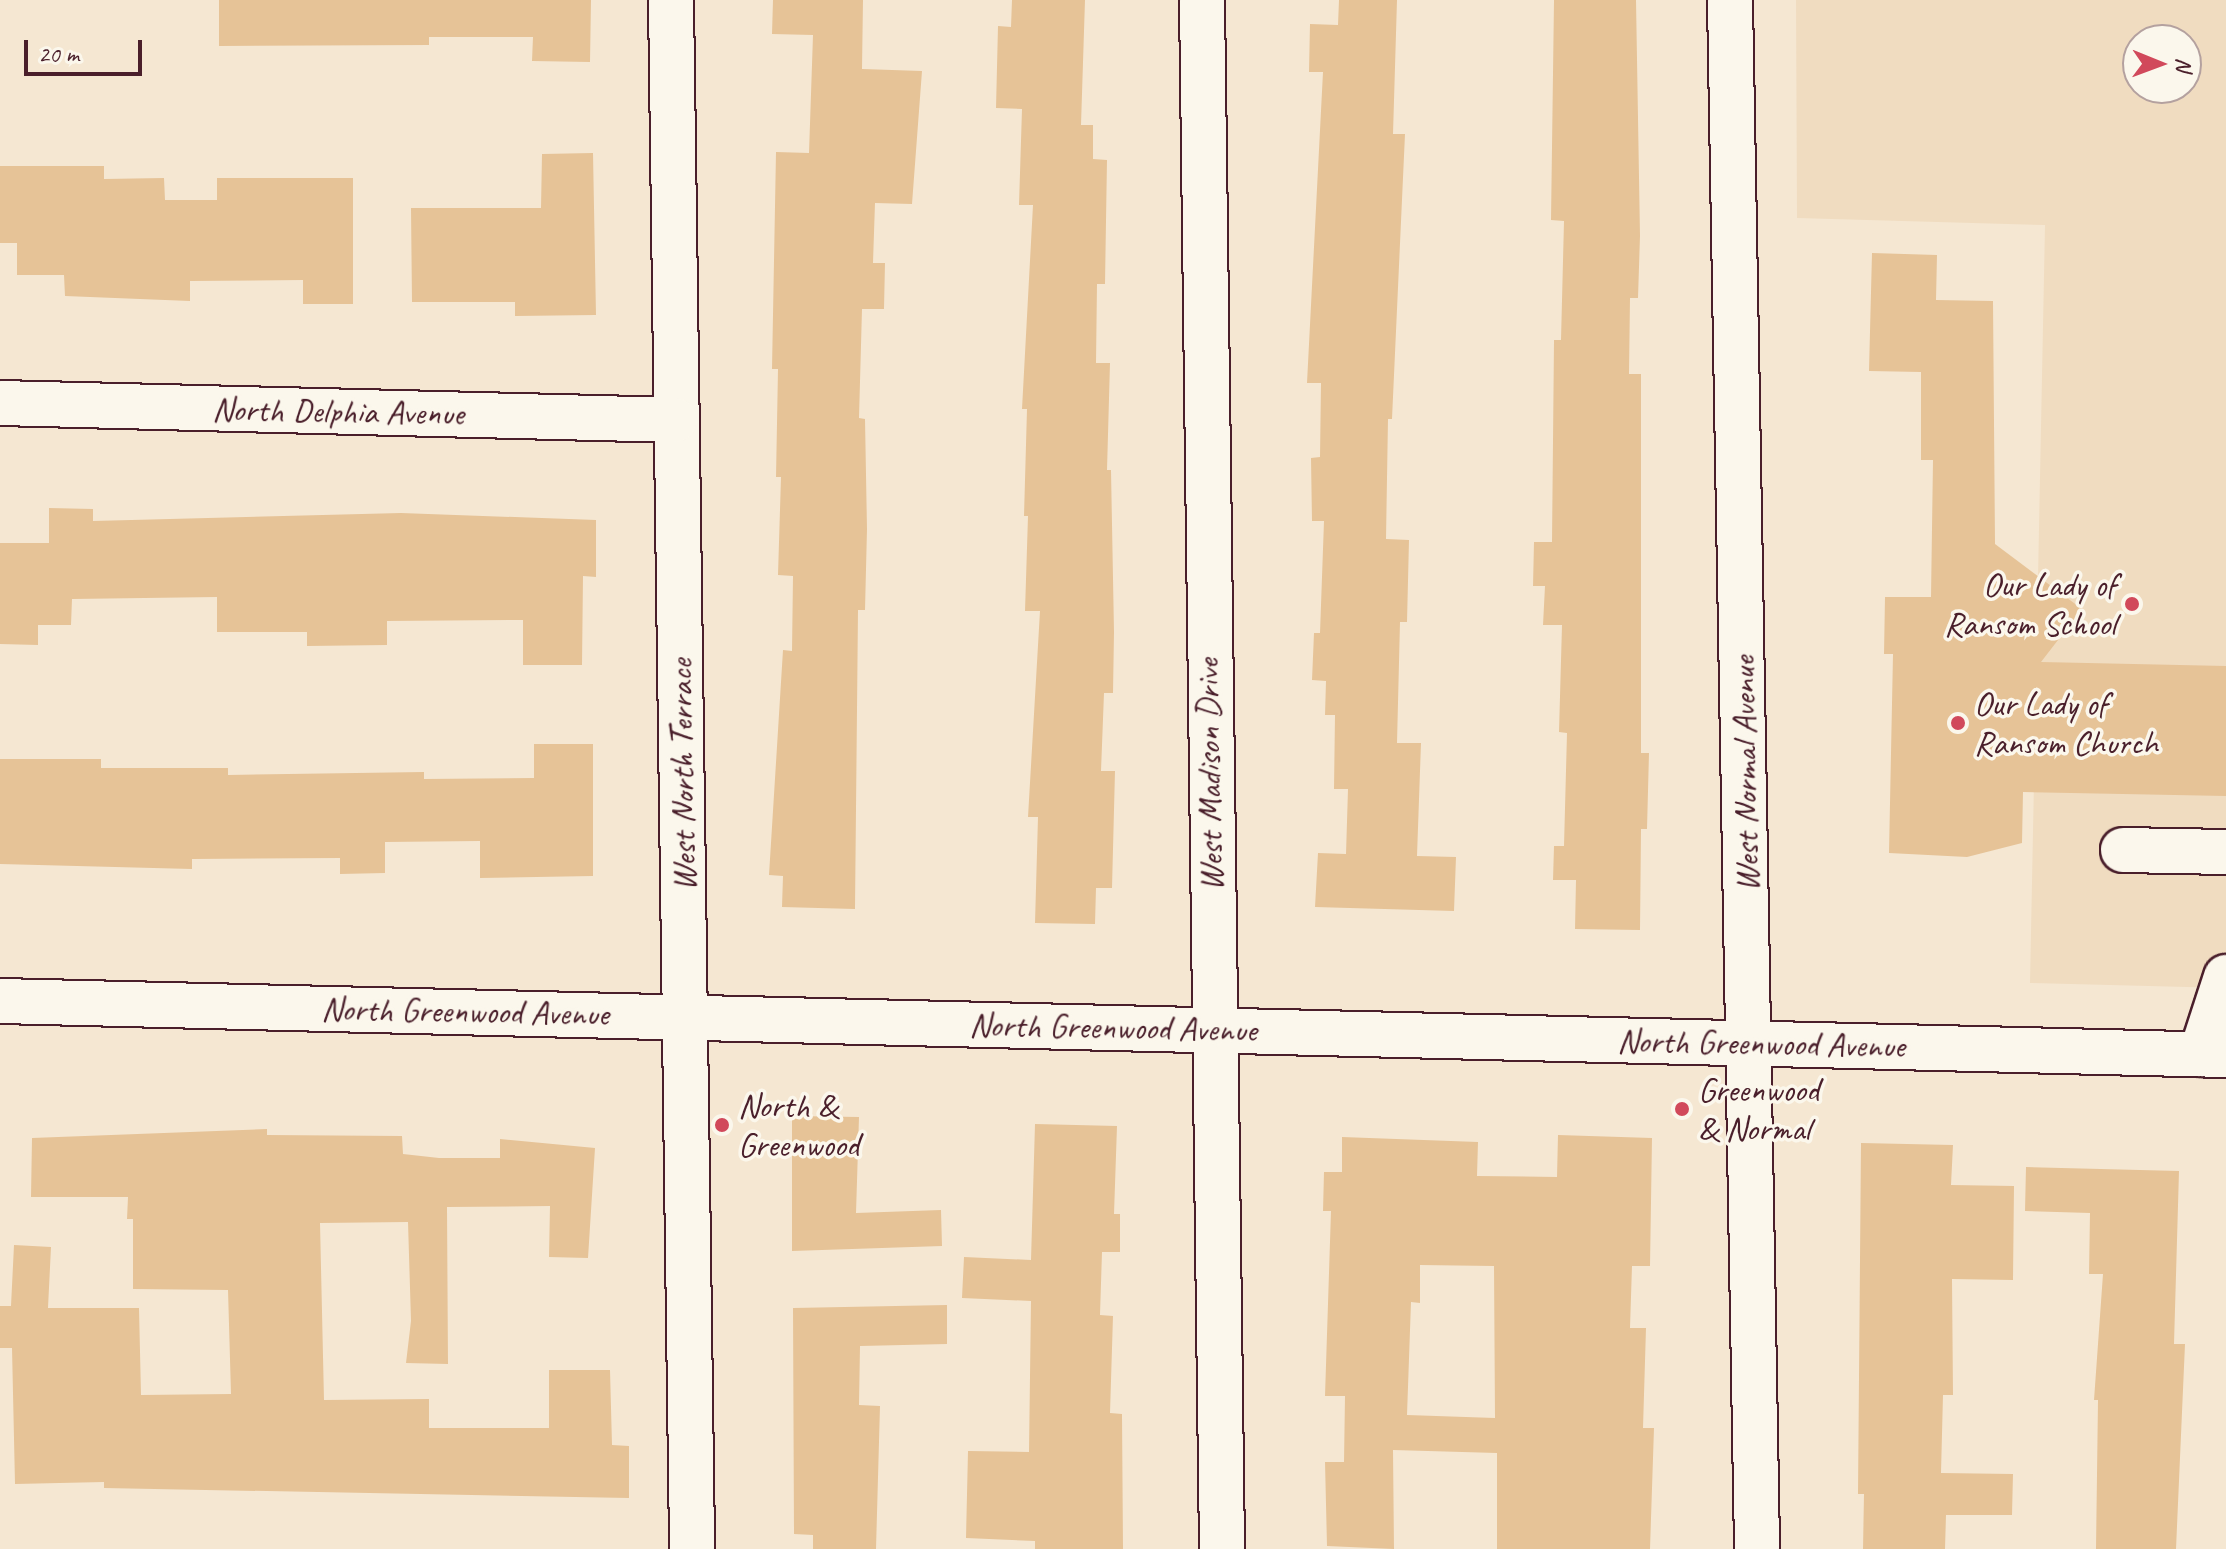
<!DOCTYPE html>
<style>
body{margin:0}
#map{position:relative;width:2226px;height:1549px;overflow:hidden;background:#f5e7d2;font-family:Caveat,sans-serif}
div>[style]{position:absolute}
.built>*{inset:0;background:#f0dcc0}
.building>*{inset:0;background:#e6c397}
.roads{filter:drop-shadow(2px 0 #4a1f2b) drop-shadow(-2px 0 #4a1f2b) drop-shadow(0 2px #4a1f2b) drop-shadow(0 -2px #4a1f2b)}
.minor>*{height:44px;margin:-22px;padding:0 22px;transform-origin:22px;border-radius:22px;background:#fbf7ec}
.major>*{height:44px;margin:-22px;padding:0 22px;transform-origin:22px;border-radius:22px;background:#fbf7ec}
.dots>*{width:22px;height:22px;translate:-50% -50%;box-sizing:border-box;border:4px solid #fbf7ec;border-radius:50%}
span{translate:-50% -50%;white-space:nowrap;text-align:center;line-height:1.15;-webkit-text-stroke:7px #fbf7ec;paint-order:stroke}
.street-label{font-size:34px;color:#4a1f2b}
.poi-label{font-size:34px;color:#4a1f2b}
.right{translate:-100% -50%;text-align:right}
.left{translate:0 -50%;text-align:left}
.north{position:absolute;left:2122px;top:24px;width:80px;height:80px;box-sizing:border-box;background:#fbf7ec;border:2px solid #b4a19f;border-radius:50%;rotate:91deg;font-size:22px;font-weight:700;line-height:32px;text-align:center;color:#4a1f2b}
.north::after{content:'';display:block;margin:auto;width:28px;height:36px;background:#d1495b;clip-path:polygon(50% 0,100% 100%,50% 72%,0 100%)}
.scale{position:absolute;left:24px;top:40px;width:118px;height:36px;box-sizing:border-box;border:4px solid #4a1f2b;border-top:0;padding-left:10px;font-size:24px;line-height:28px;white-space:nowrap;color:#4a1f2b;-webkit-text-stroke:6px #fbf7ec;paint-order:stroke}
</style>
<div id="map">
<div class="built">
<div style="clip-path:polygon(evenodd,1796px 0,2226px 0,2226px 988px,2030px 983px,2045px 225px,1797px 218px,1796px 0,2138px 40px,2186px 40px,2186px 88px,2138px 88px,2138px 40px)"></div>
</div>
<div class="building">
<div style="clip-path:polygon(219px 0,591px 0,590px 62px,532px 61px,533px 37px,429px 37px,429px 45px,219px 46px)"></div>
<div style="clip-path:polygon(773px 0,863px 0,862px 69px,922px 71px,912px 204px,875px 203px,873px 263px,885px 263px,884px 309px,862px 309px,859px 418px,865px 419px,867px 529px,865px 610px,858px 610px,855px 909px,782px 907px,783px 876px,769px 875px,783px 650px,792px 651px,793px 576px,778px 575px,781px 477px,776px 477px,778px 369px,772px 369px,776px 152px,809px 153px,813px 35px,772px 34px)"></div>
<div style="clip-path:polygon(1012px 0,1085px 0,1081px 125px,1093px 125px,1093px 159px,1107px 160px,1105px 284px,1097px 284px,1096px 363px,1110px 363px,1107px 470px,1111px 470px,1114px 632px,1113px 693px,1104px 693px,1101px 771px,1115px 771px,1112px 888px,1096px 888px,1095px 924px,1035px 923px,1038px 817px,1028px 817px,1040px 611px,1025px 611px,1028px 516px,1024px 516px,1027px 409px,1022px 409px,1033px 205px,1019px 205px,1022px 109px,996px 108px,998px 26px,1011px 27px)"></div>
<div style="clip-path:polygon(1339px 0,1397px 0,1393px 134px,1405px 134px,1392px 419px,1388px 419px,1386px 539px,1409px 540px,1407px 622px,1400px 622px,1397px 743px,1421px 743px,1417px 856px,1456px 857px,1454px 911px,1315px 907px,1318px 853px,1346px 854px,1348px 789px,1334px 789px,1335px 715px,1325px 715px,1326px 681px,1312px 680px,1314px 633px,1320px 633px,1324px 521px,1312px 521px,1311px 458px,1320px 457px,1321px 383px,1307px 383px,1323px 72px,1309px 72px,1310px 24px,1338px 25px)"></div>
<div style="clip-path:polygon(1554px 0,1636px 0,1640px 236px,1638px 298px,1630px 298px,1629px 374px,1641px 374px,1641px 753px,1649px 753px,1647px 829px,1641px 829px,1640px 930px,1575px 929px,1576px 880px,1553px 880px,1554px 846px,1564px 846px,1567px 733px,1559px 732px,1562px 625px,1543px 625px,1545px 586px,1533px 586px,1534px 542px,1552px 542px,1554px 340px,1561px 340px,1564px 221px,1551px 220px)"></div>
<div style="clip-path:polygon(593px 153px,596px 315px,515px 316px,515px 302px,412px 302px,411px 208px,541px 208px,542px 154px)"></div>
<div style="clip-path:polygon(0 166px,104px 166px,104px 179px,164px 178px,165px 200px,217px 200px,217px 178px,353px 178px,353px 304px,303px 304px,303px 280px,190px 281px,190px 301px,65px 296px,64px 275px,17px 275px,17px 243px,0 243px)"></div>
<div style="clip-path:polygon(1872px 253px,1937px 255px,1936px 300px,1993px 301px,1995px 544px,2082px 609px,2041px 662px,2226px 666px,2226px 796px,2023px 792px,2022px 843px,1967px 857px,1889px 853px,1893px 654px,1884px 654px,1885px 597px,1931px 597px,1933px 460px,1921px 460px,1921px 372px,1869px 371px)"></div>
<div style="clip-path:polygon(49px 508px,93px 509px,93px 521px,401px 513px,596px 520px,596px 577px,583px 576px,582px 665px,523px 665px,523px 620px,387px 621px,387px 645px,307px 646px,307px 632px,217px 632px,217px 597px,72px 599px,71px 625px,38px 625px,38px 645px,0 644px,0 543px,49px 543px)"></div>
<div style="clip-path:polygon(534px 744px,593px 744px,593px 876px,480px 878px,480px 841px,385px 842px,385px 873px,340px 874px,340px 858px,192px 859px,192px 869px,0 864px,0 759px,101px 759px,101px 768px,228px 768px,228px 775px,424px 772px,424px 779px,534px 778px)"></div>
<div style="clip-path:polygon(792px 1116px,859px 1117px,856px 1213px,941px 1210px,942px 1246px,792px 1251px)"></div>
<div style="clip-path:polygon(1035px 1124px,1117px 1126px,1114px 1214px,1120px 1214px,1120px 1252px,1102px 1252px,1100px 1315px,1113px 1316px,1110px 1413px,1122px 1414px,1123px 1549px,1035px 1549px,1035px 1541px,966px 1538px,968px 1451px,1029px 1452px,1031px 1301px,962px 1298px,964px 1257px,1031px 1260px)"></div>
<div style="clip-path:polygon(267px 1129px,267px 1135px,402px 1136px,403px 1154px,439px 1158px,500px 1158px,500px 1139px,595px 1148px,588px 1258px,549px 1257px,550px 1206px,447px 1207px,448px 1364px,406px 1363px,411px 1321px,408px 1222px,320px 1223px,324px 1400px,429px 1399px,429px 1428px,549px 1428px,549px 1370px,610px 1370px,612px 1445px,629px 1446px,629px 1498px,104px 1488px,104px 1482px,15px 1484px,12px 1348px,0 1348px,0 1306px,11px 1306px,14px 1245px,51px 1247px,48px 1308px,139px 1308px,141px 1395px,231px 1394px,228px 1290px,133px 1289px,133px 1219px,127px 1219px,128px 1197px,31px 1197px,32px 1138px)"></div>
<div style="clip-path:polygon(evenodd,1558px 1135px,1652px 1138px,1650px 1266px,1632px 1266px,1630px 1328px,1646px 1328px,1643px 1428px,1654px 1428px,1650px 1549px,1497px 1549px,1497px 1453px,1393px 1450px,1394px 1549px,1327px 1546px,1325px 1462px,1344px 1462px,1345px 1396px,1325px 1396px,1331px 1211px,1323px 1211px,1324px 1172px,1342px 1172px,1342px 1137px,1478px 1142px,1477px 1176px,1557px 1177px,1558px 1135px,1420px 1265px,1494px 1266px,1495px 1418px,1407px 1415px,1411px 1302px,1420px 1303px,1420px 1265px)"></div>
<div style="clip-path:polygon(1861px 1143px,1953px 1145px,1951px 1185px,2014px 1186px,2013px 1280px,1952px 1279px,1953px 1395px,1943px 1395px,1941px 1473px,2013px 1474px,2012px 1515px,1946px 1515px,1945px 1549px,1863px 1549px,1864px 1494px,1858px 1494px)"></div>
<div style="clip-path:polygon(2026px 1167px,2179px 1171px,2174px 1344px,2185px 1344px,2176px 1549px,2096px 1549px,2098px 1400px,2094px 1400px,2103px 1274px,2089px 1274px,2090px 1213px,2025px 1211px)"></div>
<div style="clip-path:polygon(947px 1305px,947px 1344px,860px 1346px,859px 1405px,880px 1406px,876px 1549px,813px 1549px,813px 1535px,794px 1534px,793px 1308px)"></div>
</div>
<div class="roads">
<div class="minor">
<div style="left:671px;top:0;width:1549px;rotate:89.22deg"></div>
<div style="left:1202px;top:0;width:1549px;rotate:89.26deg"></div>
<div style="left:1730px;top:0;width:1549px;rotate:89deg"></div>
<div style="left:0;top:403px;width:675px;rotate:1.44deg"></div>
<div style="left:2123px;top:850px;width:103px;rotate:1.1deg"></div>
<div style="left:2201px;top:1054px;width:81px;rotate:-72deg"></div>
</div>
<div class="major">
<div style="left:0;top:1001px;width:2227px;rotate:1.39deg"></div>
</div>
</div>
<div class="dots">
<div style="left:2132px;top:604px;background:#d1495b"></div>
<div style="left:1958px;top:723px;background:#d1495b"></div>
<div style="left:1682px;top:1109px;background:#d1495b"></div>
<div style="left:722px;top:1125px;background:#d1495b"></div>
</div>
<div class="street-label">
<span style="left:338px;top:411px;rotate:1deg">North Delphia Avenue</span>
<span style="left:1745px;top:774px;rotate:-91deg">West Normal Avenue</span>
<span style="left:682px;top:775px;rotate:-91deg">West North Terrace</span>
<span style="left:1209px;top:775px;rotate:-91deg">West Madison Drive</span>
<span style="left:465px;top:1011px;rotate:1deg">North Greenwood Avenue</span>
<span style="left:1113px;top:1027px;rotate:1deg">North Greenwood Avenue</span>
<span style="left:1761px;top:1043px;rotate:1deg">North Greenwood Avenue</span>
</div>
<div class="poi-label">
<span class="right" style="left:2116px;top:604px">Our Lady of<br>Ransom School</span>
<span class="left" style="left:1974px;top:723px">Our Lady of<br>Ransom Church</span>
<span class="left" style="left:1698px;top:1109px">Greenwood<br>&amp; Normal</span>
<span class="left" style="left:738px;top:1125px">North &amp;<br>Greenwood</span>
</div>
<div class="north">N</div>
<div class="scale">20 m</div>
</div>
